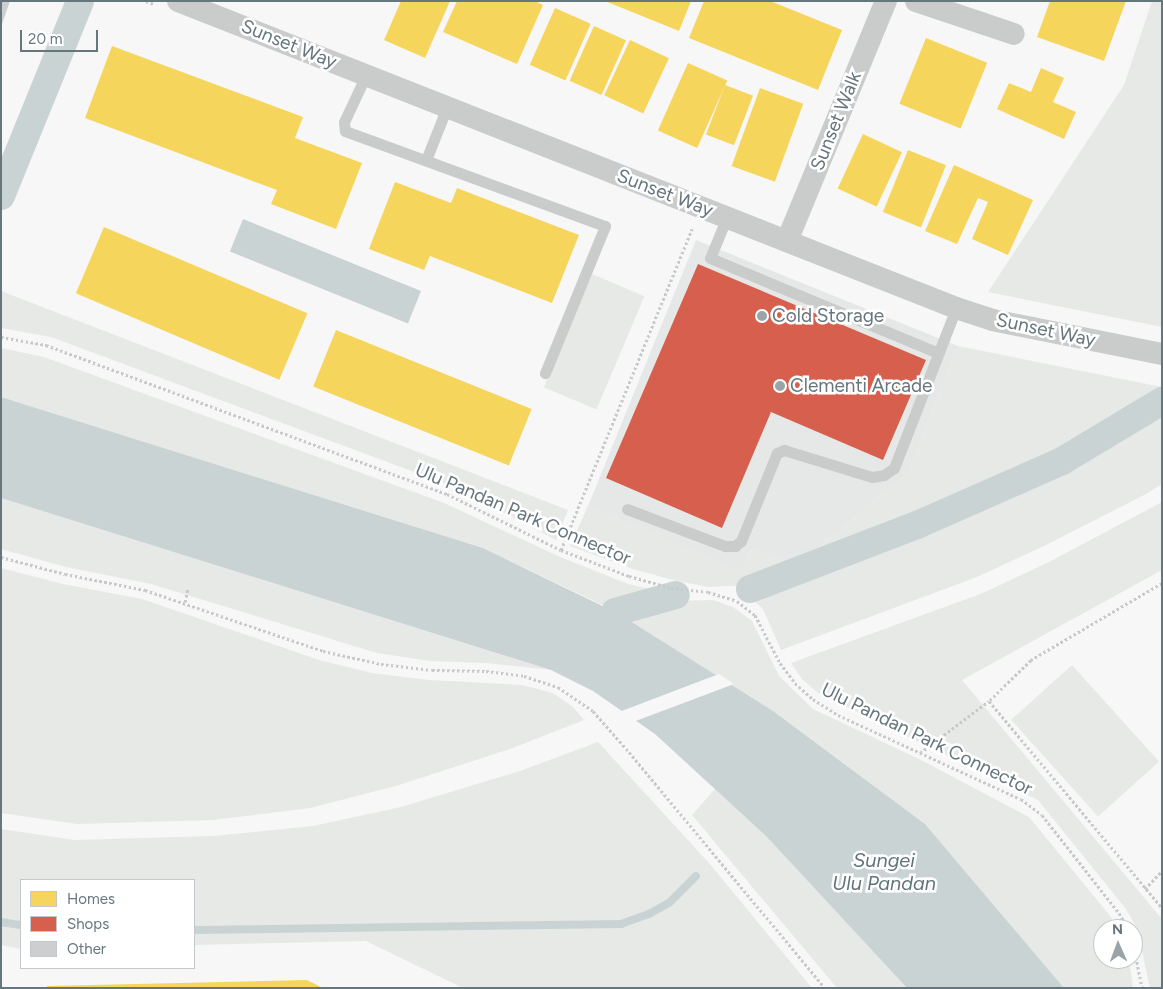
<!DOCTYPE html>
<style>
body{margin:0}
#map{position:relative;width:1163px;height:989px;overflow:hidden;background:#f7f7f7;font-family:Figtree,sans-serif}
div>[style]{position:absolute}
.built>*{inset:0;background:#e6e8e7}
.green>*{inset:0;background:#e6e9e5;transform-origin:0 0}
.water>*{inset:0;background:#cad3d4;transform-origin:0 0}
.pier>*{inset:0;background:#f7f7f7}
.homes>*{inset:0;background:#f6d55c;transform-origin:0 0}
.shops>*{inset:0;background:#d6604d}
.stream>*{height:8px;margin:-4px;padding:0 4px;transform-origin:4px;border-radius:4px;background:#cad3d4}
.canal>*{height:28px;margin:-14px;padding:0 14px;transform-origin:14px;border-radius:14px;background:#cad3d4}
.building>*{inset:0;background:#cdcecf}
.path>*{height:3px;margin-top:-1.5px;transform-origin:0;background:repeating-linear-gradient(90deg,#c8c9ca 0 2.5px,transparent 0 5px)}
.lane>*{height:11px;margin:-5.5px;padding:0 5.5px;transform-origin:5.5px;border-radius:5.5px;background:#cacccc}
.street>*{height:22px;margin:-11px;padding:0 11px;transform-origin:11px;border-radius:11px;background:#cacccc}
.dots>*{width:14px;height:14px;translate:-50% -50%;box-sizing:border-box;border:2px solid #fff;border-radius:50%}
span{translate:-50% -50%;white-space:nowrap;text-align:center;line-height:1.15;-webkit-text-stroke:5px #fff;paint-order:stroke}
.street-label{font-size:19px;color:#66767d}
.poi-label{font-size:19px;color:#66767d}
.left{translate:0 -50%;text-align:left}
.water-label{font-size:20px;color:#617478;font-style:italic}
.frame{position:absolute;inset:0;border:2px solid #66767d;pointer-events:none}
.legend{position:absolute;left:20px;top:879px;width:175px;height:90px;box-sizing:border-box;background:#fff;border:1px solid #c2c8cb;margin:0;padding:6px 9px;list-style:none;font-size:15px;color:#66767d}
.legend li{display:flex;align-items:center;gap:10px;height:25px}
.legend b{width:25px;border:1px solid #c2c8cb}
.north{position:absolute;left:1093px;top:919px;width:50px;height:50px;box-sizing:border-box;background:#fff;border:1px solid #c2c8cb;border-radius:50%;rotate:358deg;font-size:14px;font-weight:700;line-height:20px;text-align:center;color:#66767d}
.north::after{content:'';display:block;margin:auto;width:18px;height:22px;background:#99a3a8;clip-path:polygon(50% 0,100% 100%,50% 72%,0 100%)}
.scale{position:absolute;left:20px;top:30px;width:78px;height:22px;box-sizing:border-box;border:2px solid #66767d;border-top:0;padding-left:6px;font-size:15px;line-height:18px;white-space:nowrap;color:#66767d;-webkit-text-stroke:4px #fff;paint-order:stroke}
</style>
<div id="map">
<div class="built">
<div style="clip-path:polygon(696px 240px,958px 346px,909px 472px,797px 566px,751px 549px,740px 573px,588px 506px)"></div>
</div>
<div class="green">
<div style="clip-path:polygon(1152px 1px,1162px 1px,1162px 327px,988px 292px,1124px 85px)"></div>
<div style="left:592px;top:274px;width:57px;height:123px;rotate:23deg"></div>
<div style="clip-path:polygon(1px 291px,568px 510px,556px 540px,452px 486px,51px 337px,1px 328px)"></div>
<div style="clip-path:polygon(958px 346px,1162px 387px,1162px 396px,1059px 458px,916px 522px,749px 585px,708px 587px,673px 580px,633px 569px,570px 546px,588px 506px,740px 573px,751px 549px,797px 566px,909px 472px)"></div>
<div style="clip-path:polygon(1px 348px,44px 357px,444px 503px,558px 556px,628px 584px,667px 593px,609px 608px,483px 548px,1px 397px)"></div>
<div style="clip-path:polygon(1162px 407px,1162px 484px,1148px 493px,1042px 547px,977px 577px,781px 650px,763px 609px,750px 597px,919px 531px,1067px 465px)"></div>
<div style="clip-path:polygon(1px 498px,551px 670px,486px 663px,430px 661px,377px 653px,151px 584px,66px 567px,1px 549px)"></div>
<div style="clip-path:polygon(1162px 502px,1162px 570px,962px 680px,1162px 919px,1162px 988px,1150px 988px,1137px 928px,1126px 909px,1038px 800px,818px 693px,802px 679px,791px 663px,983px 593px,1049px 562px)"></div>
<div style="clip-path:polygon(1px 568px,63px 584px,142px 599px,319px 660px,372px 673px,429px 680px,522px 685px,553px 693px,573px 707px,584px 720px,513px 748px,396px 786px,310px 808px,213px 820px,77px 824px,1px 813px)"></div>
<div style="clip-path:polygon(713px 600px,733px 607px,752px 621px,779px 676px,813px 709px,919px 759px,1029px 817px,1111px 917px,1118px 929px,1103px 929px,1103px 959px,1129px 959px,1133px 988px,1064px 988px,925px 824px,773px 711px,619px 614px,678px 601px)"></div>
<div style="left:1072px;top:665px;width:130px;height:82px;rotate:48deg"></div>
<div style="clip-path:polygon(598px 742px,709px 863px,812px 988px,463px 988px,366px 941px,194px 945px,194px 880px,21px 880px,21px 949px,1px 945px,1px 829px,75px 840px,213px 836px,313px 826px,401px 807px,520px 771px)"></div>
<div style="clip-path:polygon(715px 789px,766px 836px,907px 988px,837px 988px,692px 815px)"></div>
</div>
<div class="water">
<div style="left:243px;top:219px;width:192px;height:35px;rotate:22deg"></div>
<div style="clip-path:polygon(1px 397px,483px 548px,619px 614px,773px 711px,925px 824px,1064px 988px,907px 988px,766px 836px,655px 734px,593px 691px,551px 670px,1px 498px)"></div>
</div>
<div class="pier">
<div style="clip-path:polygon(719px 674px,734px 684px,633px 722px,619px 712px)"></div>
</div>
<div class="homes">
<div style="clip-path:polygon(401px 1px,450px 1px,425px 58px,384px 40px)"></div>
<div style="clip-path:polygon(457px 1px,535px 1px,543px 5px,517px 64px,443px 32px)"></div>
<div style="clip-path:polygon(605px 1px,691px 1px,679px 31px)"></div>
<div style="clip-path:polygon(704px 1px,770px 1px,842px 30px,818px 90px,689px 38px)"></div>
<div style="clip-path:polygon(1050px 1px,1126px 1px,1104px 61px,1037px 37px)"></div>
<div style="left:555px;top:8px;width:39px;height:62px;rotate:24deg"></div>
<div style="left:594px;top:26px;width:35px;height:60px;rotate:24deg"></div>
<div style="left:926px;top:38px;width:66px;height:71px;rotate:22deg"></div>
<div style="left:630px;top:40px;width:43px;height:61px;rotate:25deg"></div>
<div style="clip-path:polygon(112px 46px,303px 117px,295px 138px,362px 163px,336px 229px,271px 204px,277px 190px,85px 118px)"></div>
<div style="left:688px;top:63px;width:43px;height:74px;rotate:24deg"></div>
<div style="clip-path:polygon(1041px 68px,1064px 78px,1053px 102px,1076px 112px,1064px 139px,997px 109px,1009px 83px,1031px 92px)"></div>
<div style="left:725px;top:85px;width:30px;height:53px;rotate:21deg"></div>
<div style="left:760px;top:88px;width:46px;height:83px;rotate:20deg"></div>
<div style="left:863px;top:134px;width:43px;height:60px;rotate:25deg"></div>
<div style="left:908px;top:150px;width:41px;height:67px;rotate:22deg"></div>
<div style="clip-path:polygon(954px 165px,1033px 200px,1008px 255px,972px 239px,988px 202px,978px 198px,957px 244px,925px 231px)"></div>
<div style="clip-path:polygon(395px 182px,451px 203px,457px 188px,579px 235px,552px 303px,430px 256px,424px 270px,369px 249px)"></div>
<div style="left:104px;top:227px;width:221px;height:72px;rotate:23deg"></div>
<div style="left:336px;top:330px;width:211px;height:61px;rotate:22deg"></div>
<div style="clip-path:polygon(307px 980px,323px 988px,47px 988px,47px 986px)"></div>
</div>
<div class="shops">
<div style="clip-path:polygon(698px 264px,926px 360px,883px 460px,771px 412px,722px 528px,606px 478px)"></div>
</div>
<div class="stream">
<div style="left:1px;top:922px;width:20px;rotate:9deg"></div>
<div style="left:194px;top:930px;width:427px;rotate:-0.8deg"></div>
<div style="left:621px;top:924px;width:30px;rotate:-20deg"></div>
<div style="left:649px;top:914px;width:23px;rotate:-29deg"></div>
<div style="left:669px;top:903px;width:38px;rotate:-45deg"></div>
</div>
<div class="canal">
<div style="left:1px;top:196px;width:210px;rotate:-67.9deg"></div>
<div style="left:750px;top:589px;width:179px;rotate:-21deg"></div>
<div style="left:917px;top:525px;width:158px;rotate:-23.8deg"></div>
<div style="left:1062px;top:461px;width:117px;rotate:-31deg"></div>
<div style="left:615px;top:612px;width:63px;rotate:-15.6deg"></div>
</div>
<div class="building">
<div style="clip-path:polygon(1px 1px,10px 1px,2px 24px,1px 24px)"></div>
</div>
<div class="path">
<div style="left:146px;top:1px;width:9px;rotate:21deg"></div>
<div style="left:1px;top:337px;width:46px;rotate:10.1deg"></div>
<div style="left:46px;top:345px;width:428px;rotate:20.4deg"></div>
<div style="left:447px;top:494px;width:127px;rotate:26.2deg"></div>
<div style="left:561px;top:550px;width:73px;rotate:20.9deg"></div>
<div style="left:629px;top:576px;width:44px;rotate:15.9deg"></div>
<div style="left:671px;top:588px;width:37px;rotate:6deg"></div>
<div style="left:708px;top:592px;width:30px;rotate:17deg"></div>
<div style="left:737px;top:601px;width:23px;rotate:38deg"></div>
<div style="left:755px;top:615px;width:54px;rotate:62.5deg"></div>
<div style="left:780px;top:663px;width:25px;rotate:53deg"></div>
<div style="left:795px;top:683px;width:24px;rotate:42deg"></div>
<div style="left:813px;top:699px;width:30px;rotate:33deg"></div>
<div style="left:838px;top:715px;width:201px;rotate:24.7deg"></div>
<div style="left:1021px;top:799px;width:26px;rotate:37deg"></div>
<div style="left:1042px;top:815px;width:125px;rotate:51.8deg"></div>
<div style="left:1119px;top:913px;width:19px;rotate:58deg"></div>
<div style="left:561px;top:550px;width:347px;rotate:-67.8deg"></div>
<div style="left:1px;top:557px;width:66px;rotate:14.9deg"></div>
<div style="left:65px;top:574px;width:82px;rotate:11.3deg"></div>
<div style="left:145px;top:590px;width:188px;rotate:18.9deg"></div>
<div style="left:323px;top:651px;width:59px;rotate:12.6deg"></div>
<div style="left:381px;top:664px;width:51px;rotate:6.7deg"></div>
<div style="left:432px;top:670px;width:54px;rotate:1.1deg"></div>
<div style="left:486px;top:671px;width:38px;rotate:7deg"></div>
<div style="left:524px;top:676px;width:36px;rotate:18deg"></div>
<div style="left:558px;top:687px;width:42px;rotate:34.4deg"></div>
<div style="left:593px;top:711px;width:55px;rotate:48.7deg"></div>
<div style="left:629px;top:752px;width:307px;rotate:50.3deg"></div>
<div style="left:1162px;top:583px;width:152px;rotate:149.6deg"></div>
<div style="left:1031px;top:660px;width:59px;rotate:135.7deg"></div>
<div style="left:989px;top:701px;width:270px;rotate:50.1deg"></div>
<div style="left:185px;top:602px;width:14px;rotate:-78deg"></div>
<div style="left:920px;top:753px;width:86px;rotate:-37deg"></div>
<div style="left:1145px;top:889px;width:25px;rotate:-47deg"></div>
<div style="left:1133px;top:942px;width:47px;rotate:78.9deg"></div>
</div>
<div class="lane">
<div style="left:366px;top:75px;width:52px;rotate:115.1deg"></div>
<div style="left:344px;top:122px;width:9px;rotate:84deg"></div>
<div style="left:345px;top:131px;width:277px;rotate:20.1deg"></div>
<div style="left:605px;top:226px;width:159px;rotate:112.2deg"></div>
<div style="left:426px;top:160px;width:57px;rotate:-68.4deg"></div>
<div style="left:727px;top:217px;width:44px;rotate:112.5deg"></div>
<div style="left:710px;top:258px;width:247px;rotate:22.6deg"></div>
<div style="left:627px;top:509px;width:105px;rotate:20.7deg"></div>
<div style="left:725px;top:546px;width:10px"></div>
<div style="left:735px;top:546px;width:8px;rotate:-40deg"></div>
<div style="left:741px;top:541px;width:95px;rotate:-67.8deg"></div>
<div style="left:777px;top:453px;width:8px;rotate:-23deg"></div>
<div style="left:784px;top:450px;width:92px;rotate:17.1deg"></div>
<div style="left:872px;top:477px;width:12px;rotate:-9deg"></div>
<div style="left:884px;top:475px;width:12px;rotate:-35deg"></div>
<div style="left:894px;top:468px;width:172px;rotate:-68.8deg"></div>
</div>
<div class="street">
<div style="left:178px;top:1px;width:836px;rotate:21.53deg"></div>
<div style="left:956px;top:308px;width:38px;rotate:18deg"></div>
<div style="left:992px;top:320px;width:173px;rotate:11.3deg"></div>
<div style="left:916px;top:1px;width:103px;rotate:18.6deg"></div>
<div style="left:787px;top:241px;width:260px;rotate:-67.6deg"></div>
</div>
<div class="dots">
<div style="left:762px;top:316px;background:#99a3a8"></div>
<div style="left:780px;top:386px;background:#99a3a8"></div>
</div>
<div class="street-label">
<span style="left:289px;top:44px;rotate:22deg">Sunset Way</span>
<span style="left:836px;top:121px;rotate:-68deg">Sunset Walk</span>
<span style="left:665px;top:193px;rotate:21deg">Sunset Way</span>
<span style="left:1046px;top:330px;rotate:12deg">Sunset Way</span>
<span style="left:523px;top:514px;rotate:23deg">Ulu Pandan Park Connector</span>
<span style="left:927px;top:739px;rotate:26deg">Ulu Pandan Park Connector</span>
</div>
<div class="poi-label">
<span class="left" style="left:772px;top:316px">Cold Storage</span>
<span class="left" style="left:790px;top:386px">Clementi Arcade</span>
</div>
<div class="water-label">
<span style="left:884px;top:872px">Sungei<br>Ulu Pandan</span>
</div>
<div class="frame"></div>
<ul class="legend">
<li><b style="height:14px;background:#f6d55c"></b>Homes</li>
<li><b style="height:14px;background:#d6604d"></b>Shops</li>
<li><b style="height:14px;background:#cdcecf"></b>Other</li>
</ul>
<div class="north">N</div>
<div class="scale">20 m</div>
</div>
